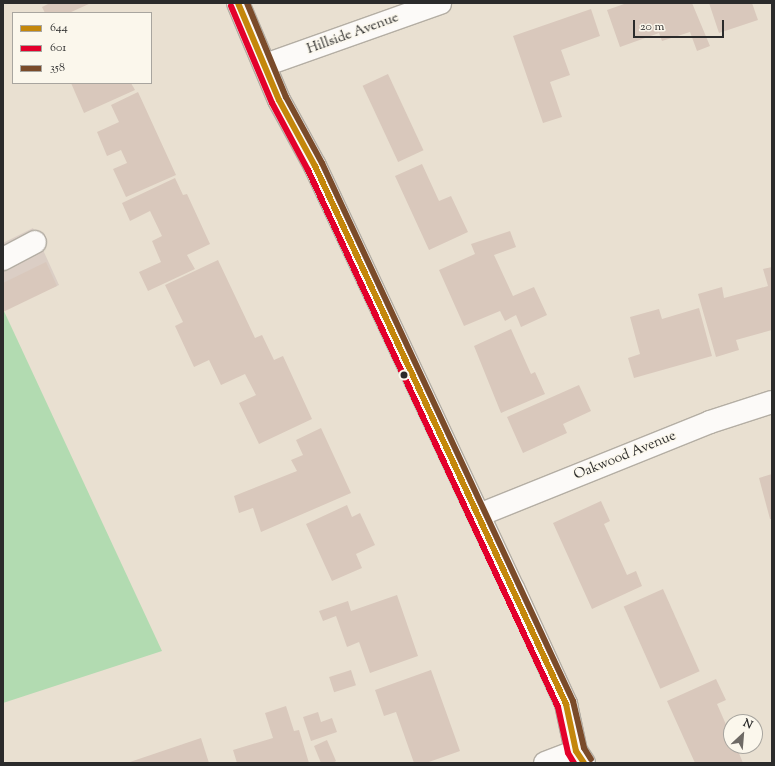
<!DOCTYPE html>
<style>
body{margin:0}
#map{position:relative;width:775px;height:766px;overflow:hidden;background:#e9e0d1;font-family:"Sorts Mill Goudy",serif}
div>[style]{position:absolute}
.industrial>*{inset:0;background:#dbcec5}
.green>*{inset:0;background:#b2dbb1}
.building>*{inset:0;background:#d9c8bc;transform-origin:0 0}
.roads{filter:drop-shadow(1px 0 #b4aea4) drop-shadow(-1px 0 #b4aea4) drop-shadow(0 1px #b4aea4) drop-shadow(0 -1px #b4aea4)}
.minor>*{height:22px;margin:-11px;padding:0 11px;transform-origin:11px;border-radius:11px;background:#fcfaf8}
.bus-1>*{height:6px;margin:-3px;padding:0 3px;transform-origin:3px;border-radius:3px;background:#c4870b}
.bus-2>*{height:6px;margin:-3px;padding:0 3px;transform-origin:3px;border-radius:3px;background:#e4002b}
.bus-3>*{height:6px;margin:-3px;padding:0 3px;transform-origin:3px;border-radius:3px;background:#7a4b2a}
.dots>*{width:11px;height:11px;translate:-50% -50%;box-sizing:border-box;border:2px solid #fbf7ec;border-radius:50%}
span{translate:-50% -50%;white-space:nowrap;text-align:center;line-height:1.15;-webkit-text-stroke:3px #fbf7ec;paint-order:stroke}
.street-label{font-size:14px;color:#2b2b2b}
.frame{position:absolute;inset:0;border:4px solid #2b2b2b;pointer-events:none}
.legend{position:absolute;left:12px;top:12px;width:140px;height:72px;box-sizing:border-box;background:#fbf7ec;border:1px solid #a8a59f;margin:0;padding:5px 7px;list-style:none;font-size:12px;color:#2b2b2b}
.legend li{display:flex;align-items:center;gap:8px;height:20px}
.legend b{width:20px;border:1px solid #a8a59f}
.north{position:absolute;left:723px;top:714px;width:40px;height:40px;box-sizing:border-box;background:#fbf7ec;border:1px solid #a8a59f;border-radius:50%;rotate:26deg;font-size:11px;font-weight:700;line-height:16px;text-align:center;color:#2b2b2b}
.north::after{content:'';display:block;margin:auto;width:14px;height:18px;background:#6e6a65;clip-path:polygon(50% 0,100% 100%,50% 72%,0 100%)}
.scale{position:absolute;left:633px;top:20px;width:91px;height:18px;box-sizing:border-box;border:2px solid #2b2b2b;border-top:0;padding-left:5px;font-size:12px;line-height:14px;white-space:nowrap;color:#2b2b2b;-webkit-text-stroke:3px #fbf7ec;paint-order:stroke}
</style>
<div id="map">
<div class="industrial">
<div style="clip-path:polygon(33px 228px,59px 285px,3px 309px,3px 243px)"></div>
</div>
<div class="green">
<div style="clip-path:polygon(3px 309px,162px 651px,3px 703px)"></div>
</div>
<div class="building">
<div style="clip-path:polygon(50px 3px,91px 3px,69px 13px,45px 13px,42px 7px)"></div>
<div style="clip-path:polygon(627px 3px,692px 3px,710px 46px,697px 51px,690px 32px,662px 41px,659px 33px,620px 47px,607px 10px)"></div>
<div style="clip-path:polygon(709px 3px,752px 3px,758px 20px,719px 33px)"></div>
<div style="clip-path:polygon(591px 9px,600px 36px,561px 50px,570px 75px,550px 82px,562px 117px,543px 123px,513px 36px)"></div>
<div style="left:388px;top:74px;width:84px;height:28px;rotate:65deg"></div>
<div style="clip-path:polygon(71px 83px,131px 83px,135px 90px,84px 113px)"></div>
<div style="clip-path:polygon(138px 92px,176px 175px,126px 197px,113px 169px,127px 163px,121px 150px,107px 156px,97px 132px,119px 122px,111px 105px)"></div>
<div style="clip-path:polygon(422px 164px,439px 201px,451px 196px,468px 232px,429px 250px,395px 176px)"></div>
<div style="clip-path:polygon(175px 178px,183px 195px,187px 194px,210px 244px,187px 255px,195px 269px,148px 291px,139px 272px,161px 262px,152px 241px,162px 236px,150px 211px,130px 221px,122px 203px)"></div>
<div style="clip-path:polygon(510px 231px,516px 247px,494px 255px,513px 296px,534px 287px,547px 315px,521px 327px,516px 315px,505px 321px,500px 311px,464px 326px,439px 270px,475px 254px,471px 244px)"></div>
<div style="clip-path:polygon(218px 260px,255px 338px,262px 335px,274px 360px,283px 356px,312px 419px,259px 444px,239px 403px,256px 395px,245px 374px,221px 385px,209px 360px,194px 367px,175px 326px,183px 322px,165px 285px)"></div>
<div style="clip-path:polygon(46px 262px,57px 286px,3px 312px,3px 283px)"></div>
<div style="clip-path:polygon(772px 267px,772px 330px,736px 340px,739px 350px,716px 357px,698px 294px,722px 287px,724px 298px,768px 286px,763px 269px)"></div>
<div style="clip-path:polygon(699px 308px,712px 356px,634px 378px,628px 358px,640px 354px,630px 317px,659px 309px,662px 319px)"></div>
<div style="clip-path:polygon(511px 329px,531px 374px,535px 372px,545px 394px,501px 413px,474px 346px)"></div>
<div style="clip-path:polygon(579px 385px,591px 411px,563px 424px,567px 433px,523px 453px,507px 417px)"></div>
<div style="clip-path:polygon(321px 428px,351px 493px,261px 532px,253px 508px,239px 513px,234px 496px,297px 471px,291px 460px,303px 455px,296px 440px)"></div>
<div style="clip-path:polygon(772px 474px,772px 519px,770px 519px,759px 478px)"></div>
<div style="clip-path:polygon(601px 501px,610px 521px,604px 524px,627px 575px,636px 571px,642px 586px,592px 609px,553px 523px)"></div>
<div style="clip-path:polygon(347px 505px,352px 517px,360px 513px,375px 545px,356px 554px,362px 568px,332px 581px,306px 524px)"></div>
<div style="left:663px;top:589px;width:90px;height:43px;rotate:66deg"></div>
<div style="clip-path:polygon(397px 595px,418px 656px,370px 673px,359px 642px,347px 647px,336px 616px,323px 621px,319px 611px,348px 601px,351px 611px)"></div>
<div style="left:351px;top:670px;width:16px;height:23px;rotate:72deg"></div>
<div style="clip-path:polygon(431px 670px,460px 751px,426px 763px,414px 763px,396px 712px,384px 716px,375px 690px)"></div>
<div style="clip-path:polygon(716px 679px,726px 700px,717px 704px,731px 736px,731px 746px,736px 746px,743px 763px,695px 763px,667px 701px)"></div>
<div style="clip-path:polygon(286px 706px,294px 731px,299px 730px,309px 763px,237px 763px,233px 750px,273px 738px,265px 713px)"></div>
<div style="clip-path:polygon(318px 712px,321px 722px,332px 718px,337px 732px,311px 741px,303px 717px)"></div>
<div style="clip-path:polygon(201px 738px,209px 763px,127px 763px)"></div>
<div style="clip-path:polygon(327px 740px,336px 761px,333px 763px,321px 763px,314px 746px)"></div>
</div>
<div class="roads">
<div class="minor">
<div style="left:238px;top:3px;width:105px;rotate:67.1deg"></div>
<div style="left:279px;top:100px;width:75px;rotate:61.4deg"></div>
<div style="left:315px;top:166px;width:466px;rotate:64.9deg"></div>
<div style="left:513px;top:588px;width:128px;rotate:65.4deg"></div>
<div style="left:566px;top:704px;width:48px;rotate:78deg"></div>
<div style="left:576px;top:751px;width:14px;rotate:56deg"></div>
<div style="left:265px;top:65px;width:186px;rotate:-19.5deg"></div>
<div style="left:3px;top:259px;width:36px;rotate:-28deg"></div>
<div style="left:479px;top:515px;width:249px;rotate:-21.9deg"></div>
<div style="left:710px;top:422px;width:65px;rotate:-17.9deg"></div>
<div style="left:545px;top:763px;width:33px;rotate:-21deg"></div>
</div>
</div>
<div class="bus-1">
<div style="left:238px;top:3px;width:105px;rotate:67.1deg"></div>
<div style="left:279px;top:100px;width:75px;rotate:61.4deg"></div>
<div style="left:315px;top:166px;width:594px;rotate:64.99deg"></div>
<div style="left:566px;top:704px;width:48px;rotate:78deg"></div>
<div style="left:576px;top:751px;width:14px;rotate:56deg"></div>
</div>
<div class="bus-2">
<div style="left:231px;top:6px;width:105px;rotate:67.1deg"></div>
<div style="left:272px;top:103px;width:76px;rotate:61.8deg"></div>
<div style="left:308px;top:170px;width:592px;rotate:65.04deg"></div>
<div style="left:558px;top:707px;width:47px;rotate:77.7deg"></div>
<div style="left:568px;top:753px;width:12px;rotate:59deg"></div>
</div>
<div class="bus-3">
<div style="left:247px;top:3px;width:102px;rotate:67.5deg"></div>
<div style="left:286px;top:97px;width:75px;rotate:61.4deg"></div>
<div style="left:322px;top:163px;width:594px;rotate:64.99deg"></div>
<div style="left:573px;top:701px;width:48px;rotate:76.8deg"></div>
<div style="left:584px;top:748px;width:13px;rotate:58deg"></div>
</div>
<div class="dots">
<div style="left:404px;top:375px;background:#2b2b2b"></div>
</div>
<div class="street-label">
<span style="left:353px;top:34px;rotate:-20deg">Hillside Avenue</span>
<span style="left:625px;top:456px;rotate:-22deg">Oakwood Avenue</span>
</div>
<div class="frame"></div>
<ul class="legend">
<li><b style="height:5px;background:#c4870b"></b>644</li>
<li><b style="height:5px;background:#e4002b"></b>601</li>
<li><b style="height:5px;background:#7a4b2a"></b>358</li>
</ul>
<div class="north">N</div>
<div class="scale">20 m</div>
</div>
